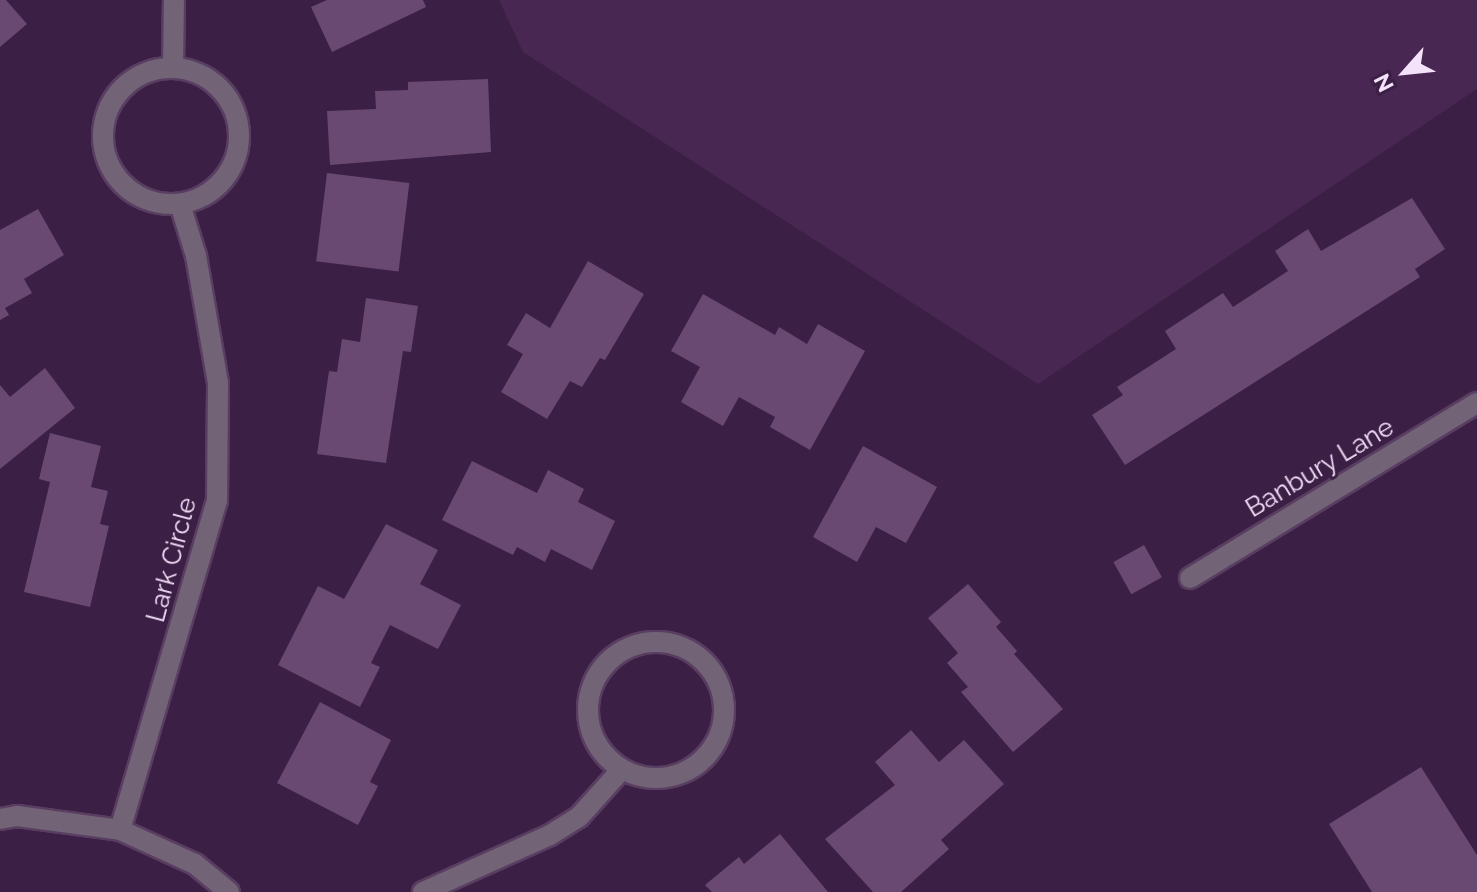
<!DOCTYPE html>
<style>
body{margin:0}
#map{position:relative;width:1477px;height:892px;overflow:hidden;background:#3c1f45;font-family:Raleway,sans-serif}
div>[style]{position:absolute}
.built>*{inset:0;background:#482752}
.building>*{inset:0;background:#694972;transform-origin:0 0}
.roads{filter:drop-shadow(2px 0 #593e62) drop-shadow(-2px 0 #593e62) drop-shadow(0 2px #593e62) drop-shadow(0 -2px #593e62)}
.service>*{height:20px;margin:-10px;padding:0 10px;transform-origin:10px;border-radius:10px;background:#726376}
.minor>*{height:20px;margin:-10px;padding:0 10px;transform-origin:10px;border-radius:10px;background:#726376}
.minor>.ring{margin:-10px;padding:0;box-sizing:content-box;background:none;border:20px solid #726376;border-radius:50%}
span{translate:-50% -50%;white-space:nowrap;text-align:center;line-height:1.15;-webkit-text-stroke:6px #3c1f45;paint-order:stroke}
.street-label{font-size:26px;color:#f4e1fa}
.north{position:absolute;left:1365px;top:32px;width:80px;height:80px;-webkit-text-stroke:6px #3c1f45;paint-order:stroke;rotate:243deg;font-size:22px;font-weight:700;line-height:32px;text-align:center;color:#f4e1fa}
.north::after{content:'';display:block;margin:auto;width:28px;height:36px;background:#f4e1fa;clip-path:polygon(50% 0,100% 100%,50% 72%,0 100%)}
</style>
<div id="map">
<div class="built">
<div style="clip-path:polygon(499px 0,1477px 0,1477px 89px,1038px 384px,523px 52px)"></div>
</div>
<div class="building">
<div style="clip-path:polygon(0 0,6px 0,27px 24px,0 47px)"></div>
<div style="clip-path:polygon(327px 0,423px 0,426px 7px,332px 52px,311px 7px)"></div>
<div style="clip-path:polygon(488px 79px,491px 152px,330px 165px,327px 111px,376px 109px,375px 91px,408px 90px,408px 82px)"></div>
<div style="left:327px;top:173px;width:83px;height:89px;rotate:7deg"></div>
<div style="clip-path:polygon(1412px 198px,1445px 249px,1415px 269px,1420px 277px,1125px 465px,1092px 415px,1123px 395px,1117px 387px,1176px 349px,1165px 331px,1223px 293px,1233px 307px,1288px 271px,1275px 251px,1308px 229px,1321px 251px)"></div>
<div style="clip-path:polygon(38px 209px,64px 255px,24px 279px,32px 293px,5px 308px,9px 315px,0 320px,0 230px)"></div>
<div style="clip-path:polygon(588px 261px,644px 294px,605px 360px,600px 358px,582px 387px,570px 381px,547px 419px,501px 392px,523px 354px,507px 345px,526px 313px,550px 328px)"></div>
<div style="clip-path:polygon(703px 294px,775px 335px,779px 327px,807px 344px,818px 324px,865px 351px,810px 450px,770px 427px,775px 417px,739px 397px,723px 426px,681px 402px,700px 367px,671px 351px)"></div>
<div style="clip-path:polygon(366px 298px,418px 306px,411px 352px,403px 351px,386px 463px,317px 454px,329px 371px,337px 372px,342px 339px,360px 342px)"></div>
<div style="clip-path:polygon(45px 368px,75px 408px,0 469px,0 385px,10px 397px)"></div>
<div style="clip-path:polygon(50px 433px,101px 446px,91px 487px,108px 491px,100px 524px,109px 526px,90px 607px,24px 592px,50px 482px,39px 479px)"></div>
<div style="clip-path:polygon(863px 446px,937px 487px,906px 543px,876px 527px,857px 562px,813px 537px)"></div>
<div style="clip-path:polygon(472px 461px,537px 493px,548px 470px,584px 489px,578px 502px,615px 521px,592px 570px,551px 549px,545px 562px,517px 547px,513px 555px,442px 520px)"></div>
<div style="clip-path:polygon(386px 524px,438px 550px,420px 584px,461px 605px,438px 649px,390px 625px,371px 663px,380px 667px,360px 707px,278px 665px,318px 586px,344px 599px)"></div>
<div style="left:1144px;top:545px;width:37px;height:35px;rotate:61deg"></div>
<div style="clip-path:polygon(968px 584px,1001px 622px,996px 627px,1017px 651px,1014px 654px,1063px 709px,1013px 752px,961px 692px,968px 687px,947px 663px,958px 653px,928px 618px)"></div>
<div style="clip-path:polygon(320px 702px,391px 740px,370px 782px,378px 786px,358px 825px,277px 783px)"></div>
<div style="clip-path:polygon(911px 730px,939px 762px,964px 740px,1004px 784px,941px 840px,949px 849px,901px 892px,873px 892px,825px 839px,895px 785px,875px 762px)"></div>
<div style="clip-path:polygon(1421px 767px,1477px 855px,1477px 892px,1372px 892px,1329px 824px)"></div>
<div style="clip-path:polygon(780px 834px,828px 892px,712px 892px,705px 885px,739px 857px,744px 864px)"></div>
</div>
<div class="roads">
<div class="service">
<div style="left:173px;top:68px;width:68px;rotate:-89.2deg"></div>
</div>
<div class="minor">
<div class="ring" style="left:103px;top:68px;width:116px;height:116px"></div>
<div style="left:1190px;top:578px;width:336px;rotate:-31.4deg"></div>
<div class="ring" style="left:588px;top:642px;width:116px;height:116px"></div>
<div style="left:0;top:819px;width:17px;rotate:-10deg"></div>
<div style="left:17px;top:816px;width:104px;rotate:7.7deg"></div>
<div style="left:120px;top:830px;width:82px;rotate:24.4deg"></div>
<div style="left:195px;top:864px;width:44px;rotate:39.5deg"></div>
<div style="left:120px;top:830px;width:343px;rotate:-73.6deg"></div>
<div style="left:217px;top:501px;width:118px;rotate:-89.5deg"></div>
<div style="left:218px;top:383px;width:129px;rotate:-99.8deg"></div>
<div style="left:196px;top:256px;width:54px;rotate:-107.1deg"></div>
<div style="left:423px;top:892px;width:139px;rotate:-24.2deg"></div>
<div style="left:550px;top:835px;width:34px;rotate:-32deg"></div>
<div style="left:579px;top:817px;width:64px;rotate:-48.1deg"></div>
</div>
</div>
<div class="street-label">
<span style="left:1320px;top:468px;rotate:-31deg">Banbury Lane</span>
<span style="left:172px;top:560px;rotate:-75deg">Lark Circle</span>
</div>
<div class="north">N</div>
</div>
